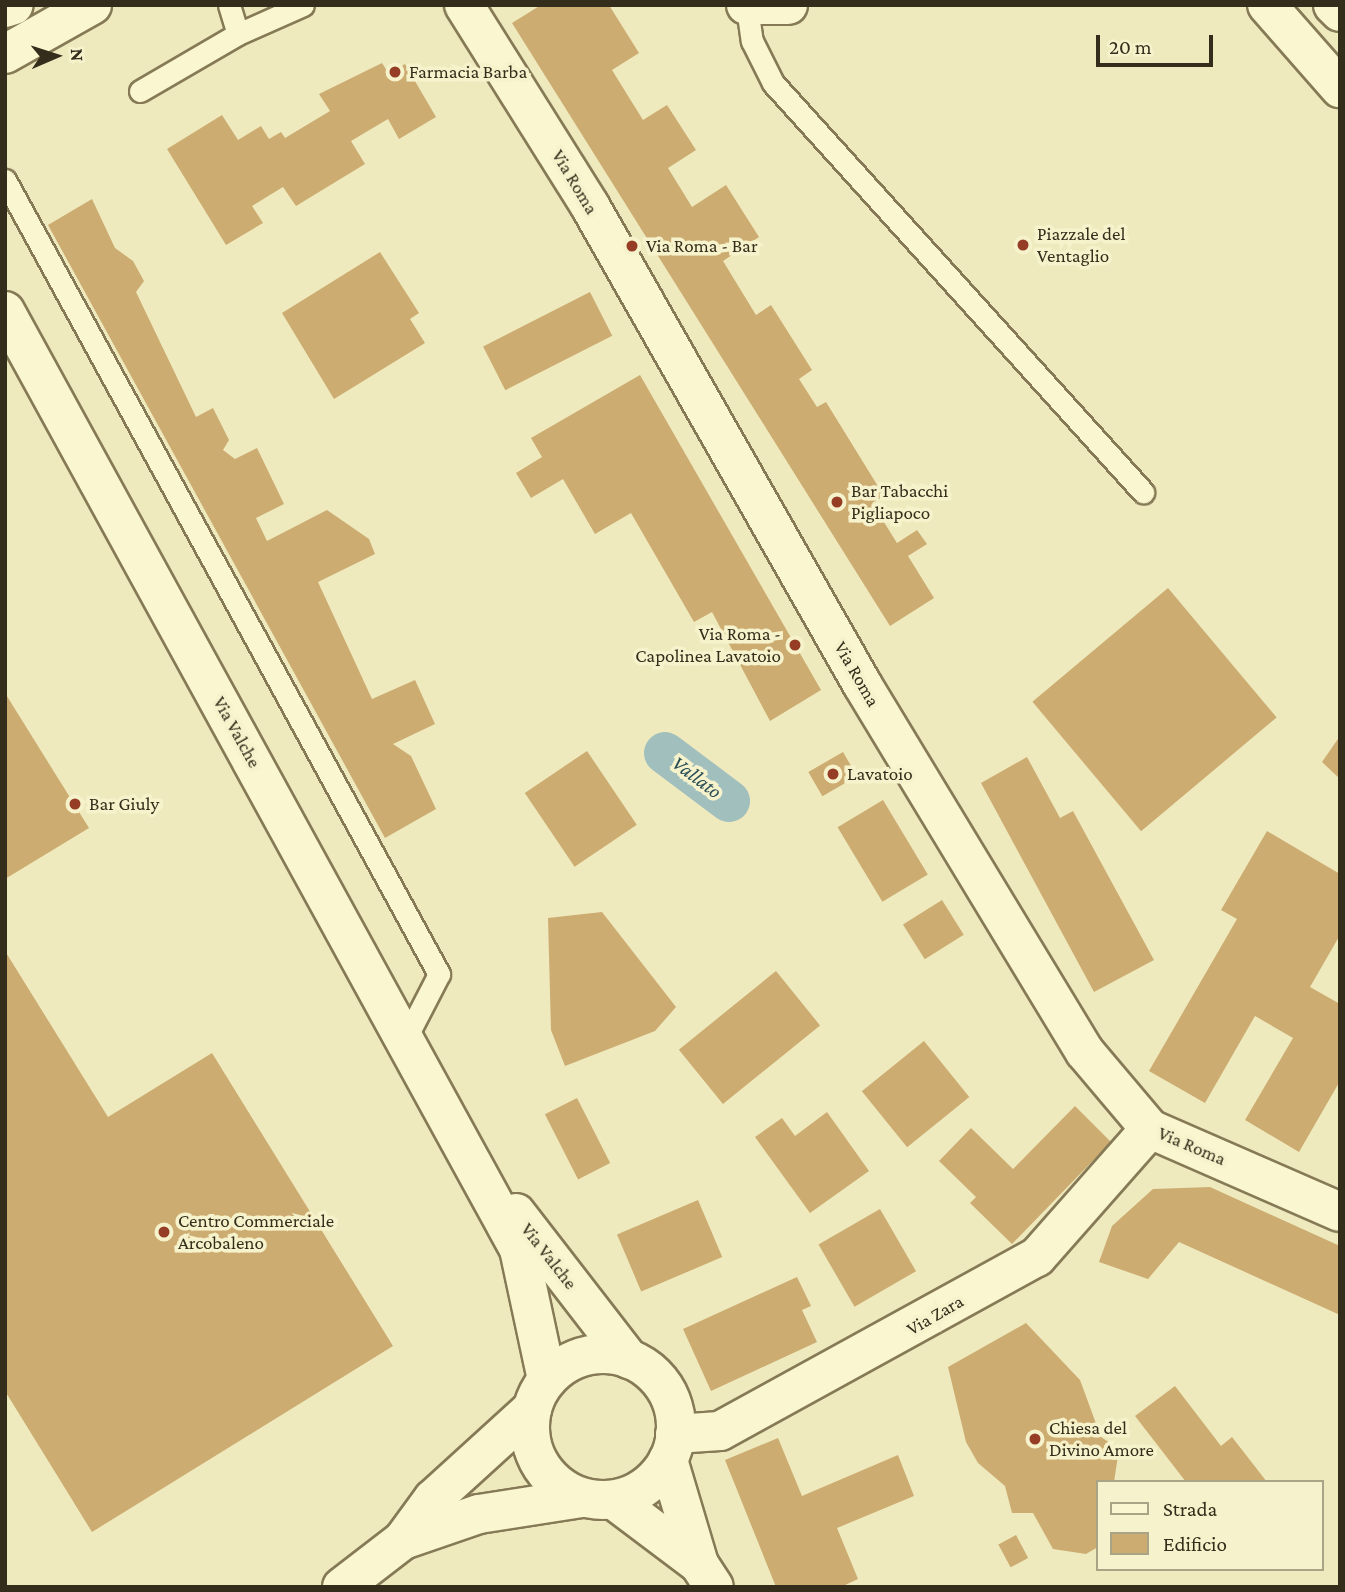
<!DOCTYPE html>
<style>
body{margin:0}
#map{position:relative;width:1345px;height:1592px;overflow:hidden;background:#eeeabd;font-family:"Crimson Pro",serif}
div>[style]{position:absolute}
.canal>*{height:42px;margin:-21px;padding:0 21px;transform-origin:21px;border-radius:21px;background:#a1bfbd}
.building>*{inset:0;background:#cdac72;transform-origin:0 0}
.roads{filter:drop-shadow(2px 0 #867a56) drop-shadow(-2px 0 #867a56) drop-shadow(0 2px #867a56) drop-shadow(0 -2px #867a56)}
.lane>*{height:21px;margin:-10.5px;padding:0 10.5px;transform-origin:10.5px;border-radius:10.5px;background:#f9f6d0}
.street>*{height:38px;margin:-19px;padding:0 19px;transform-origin:19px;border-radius:19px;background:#f9f6d0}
.secondary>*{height:38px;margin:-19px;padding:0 19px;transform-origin:19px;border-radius:19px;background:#f9f6d0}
.secondary>.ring{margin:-19px;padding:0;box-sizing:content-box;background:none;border:38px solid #f9f6d0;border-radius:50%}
.dots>*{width:19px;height:19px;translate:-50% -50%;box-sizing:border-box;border:4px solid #f6f3cc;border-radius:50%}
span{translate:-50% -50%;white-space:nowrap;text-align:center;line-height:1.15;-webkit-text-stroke:7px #f6f3cc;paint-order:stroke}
.poi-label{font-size:19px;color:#352d1b}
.left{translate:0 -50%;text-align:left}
.right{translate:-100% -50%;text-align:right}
.street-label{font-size:19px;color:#352d1b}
.water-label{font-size:21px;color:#2a4e55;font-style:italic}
.frame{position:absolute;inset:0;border:7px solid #352d1b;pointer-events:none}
.legend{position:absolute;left:1096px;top:1480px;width:228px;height:91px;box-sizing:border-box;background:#f6f3cc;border:2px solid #a9a485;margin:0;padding:9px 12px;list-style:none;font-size:21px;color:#352d1b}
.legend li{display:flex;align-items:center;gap:14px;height:35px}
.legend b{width:35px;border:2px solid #a9a485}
.north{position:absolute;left:21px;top:21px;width:70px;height:70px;-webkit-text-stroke:5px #f6f3cc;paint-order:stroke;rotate:87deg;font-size:19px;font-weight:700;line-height:28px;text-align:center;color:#352d1b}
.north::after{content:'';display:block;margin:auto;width:24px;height:32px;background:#352d1b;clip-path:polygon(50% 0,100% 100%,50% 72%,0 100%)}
.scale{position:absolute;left:1096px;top:35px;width:117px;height:32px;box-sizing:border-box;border:4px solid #352d1b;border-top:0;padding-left:9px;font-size:21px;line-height:24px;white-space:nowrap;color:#352d1b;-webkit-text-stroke:5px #f6f3cc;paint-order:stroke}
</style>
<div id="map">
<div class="canal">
<div style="left:665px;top:753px;width:80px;rotate:36.9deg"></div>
</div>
<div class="building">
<div style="clip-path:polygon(541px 5px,609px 5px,639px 53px,612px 70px,643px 120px,667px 105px,696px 150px,668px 168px,692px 207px,726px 185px,759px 237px,723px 261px,756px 315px,771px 305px,812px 370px,799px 379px,817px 407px,826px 402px,884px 496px,872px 503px,897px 543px,917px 530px,927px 544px,908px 556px,934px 598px,890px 626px,512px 23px)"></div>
<div style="clip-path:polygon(382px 63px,389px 74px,405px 64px,436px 117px,399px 139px,388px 119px,351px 141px,365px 164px,296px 206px,283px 187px,252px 206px,263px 223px,226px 245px,167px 149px,222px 115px,238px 140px,261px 126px,269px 139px,281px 132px,285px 138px,330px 111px,319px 94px)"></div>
<div style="clip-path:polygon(92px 199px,115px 248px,133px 261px,144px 281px,136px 292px,196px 417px,213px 408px,229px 440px,223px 450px,235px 459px,257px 448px,284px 504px,256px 518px,267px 541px,327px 510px,369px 539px,375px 554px,318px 582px,372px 699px,415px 680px,435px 724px,393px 744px,411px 756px,436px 809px,385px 838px,48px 225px)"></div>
<div style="clip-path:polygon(380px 252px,419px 313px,410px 319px,425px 343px,334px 399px,282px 313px)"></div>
<div style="left:590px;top:292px;width:49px;height:120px;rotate:63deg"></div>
<div style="clip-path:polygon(640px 375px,821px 690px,770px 721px,712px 612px,694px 622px,631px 513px,595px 534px,563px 479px,531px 498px,516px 473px,542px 457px,531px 438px)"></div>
<div style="left:1168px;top:588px;width:169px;height:177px;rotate:50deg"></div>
<div style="clip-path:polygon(5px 693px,89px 828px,5px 879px)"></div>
<div style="clip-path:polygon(1340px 736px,1340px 779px,1322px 762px)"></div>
<div style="left:587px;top:751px;width:89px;height:75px;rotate:56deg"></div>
<div style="left:843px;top:752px;width:28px;height:40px;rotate:60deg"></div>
<div style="clip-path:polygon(1027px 757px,1060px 818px,1073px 811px,1154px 960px,1094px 992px,981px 783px)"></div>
<div style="left:883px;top:800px;width:87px;height:53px;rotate:59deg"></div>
<div style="clip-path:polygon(1267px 831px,1340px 874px,1340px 935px,1310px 987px,1340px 1004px,1340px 1081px,1299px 1152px,1245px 1120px,1293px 1038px,1255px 1016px,1205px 1103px,1149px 1071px,1237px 919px,1221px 910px)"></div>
<div style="left:942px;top:900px;width:41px;height:46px;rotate:58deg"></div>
<div style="clip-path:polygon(602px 912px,676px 1007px,655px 1031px,565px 1066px,551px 1030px,548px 918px)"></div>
<div style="clip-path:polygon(5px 951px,108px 1117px,212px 1053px,393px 1346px,92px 1532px,5px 1391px)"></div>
<div style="left:776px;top:971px;width:70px;height:125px;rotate:51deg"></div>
<div style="left:924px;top:1041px;width:72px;height:80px;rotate:51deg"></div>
<div style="left:577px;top:1098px;width:73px;height:36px;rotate:63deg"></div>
<div style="clip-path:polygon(1075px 1106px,1111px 1142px,1012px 1244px,970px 1203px,976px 1197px,939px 1161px,971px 1128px,1013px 1169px)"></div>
<div style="clip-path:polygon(827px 1112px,869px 1171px,810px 1213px,755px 1137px,782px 1118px,795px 1136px)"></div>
<div style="clip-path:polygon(1210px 1187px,1340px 1246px,1340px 1315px,1179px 1242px,1148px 1279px,1099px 1262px,1112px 1226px,1153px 1189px)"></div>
<div style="left:698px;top:1200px;width:62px;height:88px;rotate:67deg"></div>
<div style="left:880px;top:1209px;width:72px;height:71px;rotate:60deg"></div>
<div style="clip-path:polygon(797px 1277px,811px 1306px,802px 1310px,817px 1342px,711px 1391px,683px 1329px)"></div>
<div style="clip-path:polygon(1026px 1323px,1080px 1380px,1101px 1437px,1119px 1449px,1114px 1482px,1098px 1482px,1098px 1547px,1086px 1554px,1053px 1549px,1033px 1513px,1012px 1513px,1005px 1486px,978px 1463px,966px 1442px,948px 1367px)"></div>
<div style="clip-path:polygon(1175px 1386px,1221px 1446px,1232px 1437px,1267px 1482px,1186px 1482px,1135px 1416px)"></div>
<div style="clip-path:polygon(778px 1438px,802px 1496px,898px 1455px,914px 1496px,837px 1528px,858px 1579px,841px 1587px,776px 1587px,725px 1460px)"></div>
<div style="left:1016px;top:1535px;width:26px;height:20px;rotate:62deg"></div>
</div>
<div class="roads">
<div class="lane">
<div style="left:229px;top:5px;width:30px;rotate:73deg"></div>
<div style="left:747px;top:7px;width:34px;rotate:82deg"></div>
<div style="left:752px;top:41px;width:47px;rotate:63.4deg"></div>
<div style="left:773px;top:83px;width:552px;rotate:47.87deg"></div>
<div style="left:140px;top:91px;width:113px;rotate:-30.2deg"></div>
<div style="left:238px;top:34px;width:71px;rotate:-24deg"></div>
<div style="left:5px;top:180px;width:905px;rotate:61.34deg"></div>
<div style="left:439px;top:974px;width:72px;rotate:117.3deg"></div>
</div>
<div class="street">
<div style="left:746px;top:5px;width:42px"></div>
</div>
<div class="secondary">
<div style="left:464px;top:5px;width:237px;rotate:57.9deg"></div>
<div style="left:590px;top:206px;width:550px;rotate:60.36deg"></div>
<div style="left:862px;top:684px;width:430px;rotate:58.8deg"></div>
<div style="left:1085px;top:1052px;width:101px;rotate:49.8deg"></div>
<div style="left:1150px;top:1129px;width:207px;rotate:23.6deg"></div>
<div style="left:1267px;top:5px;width:111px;rotate:48.7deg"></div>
<div style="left:1333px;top:5px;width:10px;rotate:45deg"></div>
<div style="left:5px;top:8px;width:9px;rotate:-18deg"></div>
<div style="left:5px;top:54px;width:100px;rotate:-29.4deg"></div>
<div style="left:5px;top:311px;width:1070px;rotate:61.28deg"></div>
<div style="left:519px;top:1249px;width:134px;rotate:77.9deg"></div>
<div style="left:516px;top:1213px;width:185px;rotate:52.3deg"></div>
<div class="ring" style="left:530px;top:1354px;width:108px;height:108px"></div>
<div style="left:675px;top:1434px;width:45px;rotate:-3.8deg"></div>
<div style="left:720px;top:1431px;width:362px;rotate:-28.8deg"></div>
<div style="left:1037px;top:1257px;width:171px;rotate:-48.6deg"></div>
<div style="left:668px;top:1460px;width:109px;rotate:73.4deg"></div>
<div style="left:699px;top:1564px;width:27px;rotate:57deg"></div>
<div style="left:614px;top:1500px;width:106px;rotate:37deg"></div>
<div style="left:403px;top:1540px;width:80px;rotate:-18.9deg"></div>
<div style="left:479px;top:1514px;width:104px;rotate:-8.8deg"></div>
<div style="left:342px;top:1587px;width:77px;rotate:-37.6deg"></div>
<div style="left:403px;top:1540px;width:51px;rotate:-53.8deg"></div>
<div style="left:433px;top:1499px;width:134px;rotate:-42.3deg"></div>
</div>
</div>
<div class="dots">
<div style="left:395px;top:72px;background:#963e25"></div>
<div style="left:1023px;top:245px;background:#963e25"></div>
<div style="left:632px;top:246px;background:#963e25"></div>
<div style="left:837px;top:502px;background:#963e25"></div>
<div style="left:795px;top:645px;background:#963e25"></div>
<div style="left:833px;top:774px;background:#963e25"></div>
<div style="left:75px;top:804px;background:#963e25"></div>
<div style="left:164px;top:1232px;background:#963e25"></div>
<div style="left:1035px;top:1439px;background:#963e25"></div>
</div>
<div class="poi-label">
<span class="left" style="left:409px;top:72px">Farmacia Barba</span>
<span class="left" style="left:1037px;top:245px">Piazzale del<br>Ventaglio</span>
<span class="left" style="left:646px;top:246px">Via Roma - Bar</span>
<span class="left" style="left:851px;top:502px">Bar Tabacchi<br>Pigliapoco</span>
<span class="right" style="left:781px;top:645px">Via Roma -<br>Capolinea Lavatoio</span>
<span class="left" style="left:847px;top:774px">Lavatoio</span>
<span class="left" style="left:89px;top:804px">Bar Giuly</span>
<span class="left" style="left:178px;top:1232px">Centro Commerciale<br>Arcobaleno</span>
<span class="left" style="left:1049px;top:1439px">Chiesa del<br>Divino Amore</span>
</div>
<div class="street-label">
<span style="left:575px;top:182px;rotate:59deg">Via Roma</span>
<span style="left:857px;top:674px;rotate:60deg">Via Roma</span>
<span style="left:237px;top:732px;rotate:61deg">Via Valche</span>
<span style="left:1192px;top:1146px;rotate:23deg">Via Roma</span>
<span style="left:549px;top:1256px;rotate:52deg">Via Valche</span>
<span style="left:935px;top:1315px;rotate:-30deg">Via Zara</span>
</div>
<div class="water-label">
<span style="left:697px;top:777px;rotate:37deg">Vallato</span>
</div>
<div class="frame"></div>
<ul class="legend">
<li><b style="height:9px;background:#f9f6d0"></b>Strada</li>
<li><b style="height:19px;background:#cdac72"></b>Edificio</li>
</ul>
<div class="north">N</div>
<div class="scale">20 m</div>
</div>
